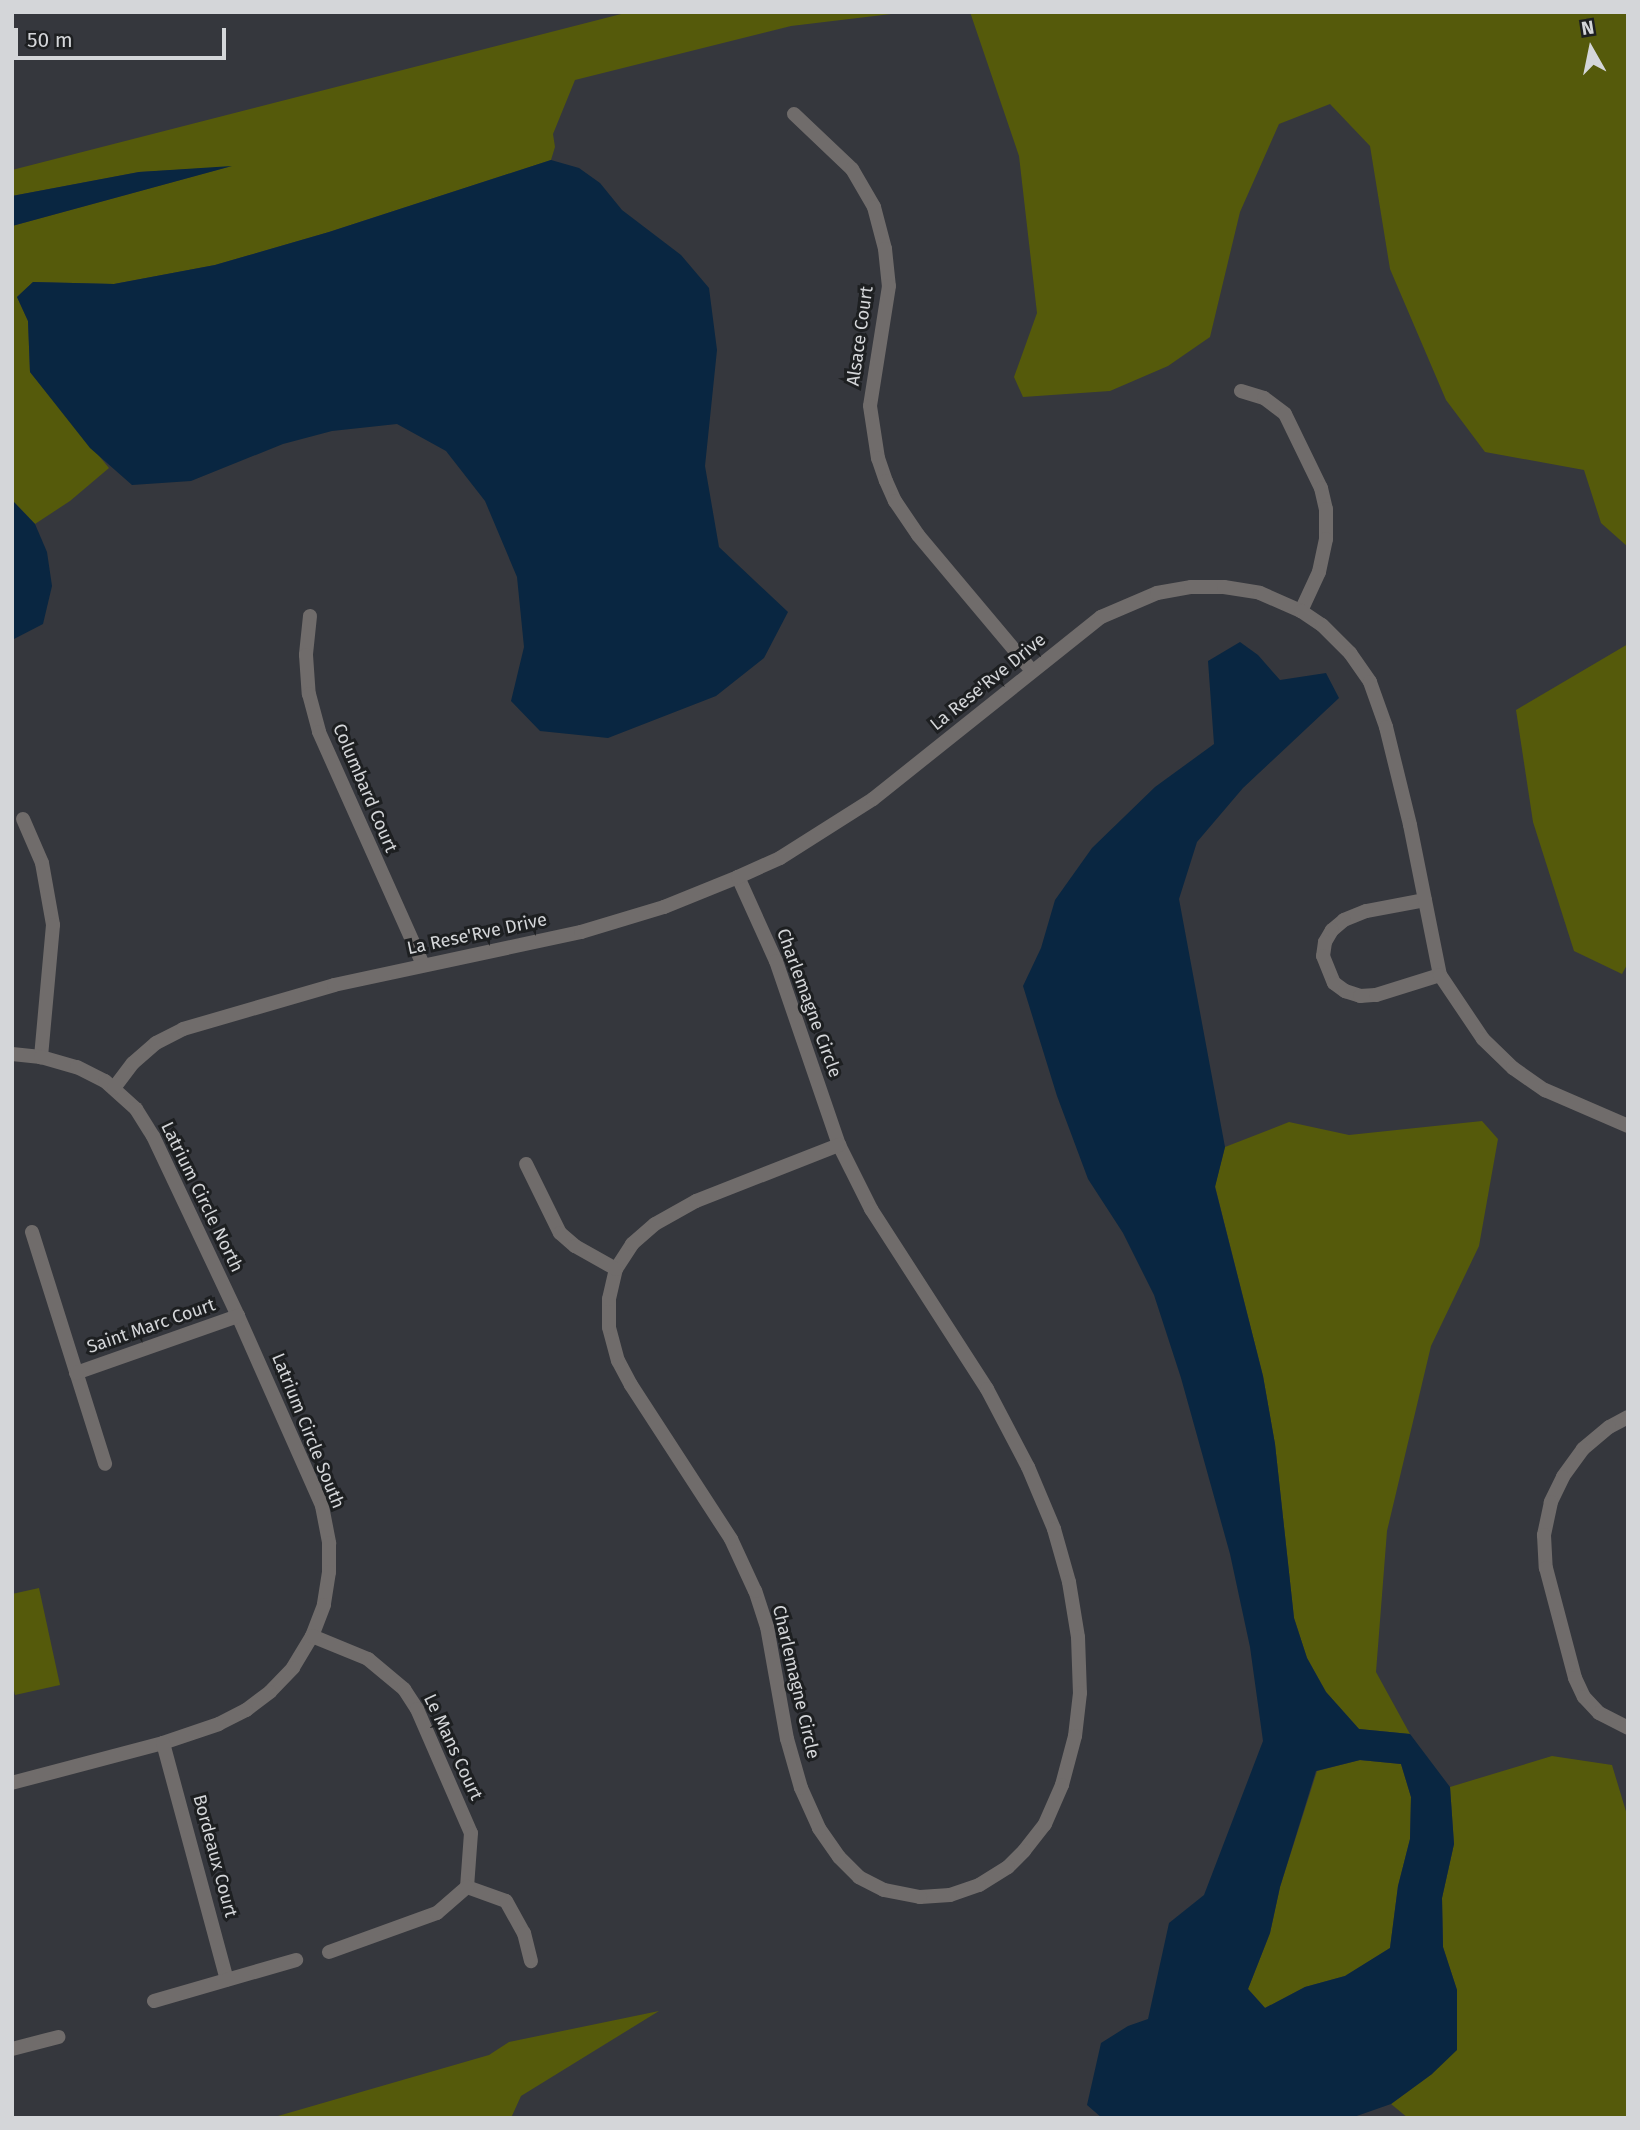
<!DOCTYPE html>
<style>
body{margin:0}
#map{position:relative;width:1640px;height:2130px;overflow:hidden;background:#35373d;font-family:"Fira Sans",sans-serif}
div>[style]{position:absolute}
.green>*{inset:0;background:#555a0b}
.water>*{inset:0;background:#092641}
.minor>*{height:14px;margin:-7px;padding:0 7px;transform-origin:7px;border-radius:7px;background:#706c6b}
span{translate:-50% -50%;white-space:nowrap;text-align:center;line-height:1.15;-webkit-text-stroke:6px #1d1f21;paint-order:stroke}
.street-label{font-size:18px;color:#d4d6d9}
.frame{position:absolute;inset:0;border:14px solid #d4d6d9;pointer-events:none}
.north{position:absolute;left:1556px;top:14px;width:70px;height:70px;-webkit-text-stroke:5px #1d1f21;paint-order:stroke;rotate:351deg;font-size:19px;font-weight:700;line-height:28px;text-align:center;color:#d4d6d9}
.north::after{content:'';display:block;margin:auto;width:24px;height:32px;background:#d4d6d9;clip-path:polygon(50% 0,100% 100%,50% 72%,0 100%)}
.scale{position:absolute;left:14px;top:28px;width:212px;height:32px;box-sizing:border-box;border:4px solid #d4d6d9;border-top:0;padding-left:9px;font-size:21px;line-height:24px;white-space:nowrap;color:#d4d6d9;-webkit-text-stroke:5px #1d1f21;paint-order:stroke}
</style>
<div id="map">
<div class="green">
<div style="clip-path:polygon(629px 12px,908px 12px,791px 26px,575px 80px,553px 134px,555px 147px,551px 160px,329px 232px,215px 265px,114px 284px,33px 282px,17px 297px,28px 321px,30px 372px,109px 468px,70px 501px,35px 524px,12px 500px,12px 226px,228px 167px,139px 172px,12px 196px,12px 170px)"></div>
<div style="clip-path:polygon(970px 12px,1628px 12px,1628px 547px,1601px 523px,1584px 470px,1485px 452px,1446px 400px,1390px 269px,1370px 146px,1330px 104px,1279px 124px,1240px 212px,1210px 337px,1168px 366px,1110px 391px,1023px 397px,1014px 377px,1037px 313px,1019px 156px)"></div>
<div style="clip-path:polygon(1628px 644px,1628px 963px,1622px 974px,1574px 951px,1533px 822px,1516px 710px)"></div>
<div style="clip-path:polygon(1482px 1121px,1498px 1139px,1479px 1246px,1431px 1346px,1387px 1531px,1376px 1672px,1410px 1734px,1359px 1729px,1326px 1692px,1307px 1658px,1294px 1618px,1275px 1444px,1263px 1376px,1215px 1186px,1225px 1147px,1289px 1122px,1349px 1135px)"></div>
<div style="clip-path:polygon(39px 1588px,60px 1685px,15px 1695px,12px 1682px,12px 1594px)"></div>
<div style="clip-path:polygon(1552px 1756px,1612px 1765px,1628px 1818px,1628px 2118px,1408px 2118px,1391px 2104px,1432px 2074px,1457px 1990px,1443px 1947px,1442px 1898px,1454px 1844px,1450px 1787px)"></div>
<div style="clip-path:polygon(1360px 1760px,1401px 1764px,1411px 1797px,1410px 1839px,1398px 1886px,1390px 1948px,1345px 1976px,1305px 1987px,1265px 2008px,1248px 1989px,1270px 1933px,1280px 1887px,1317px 1771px)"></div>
<div style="clip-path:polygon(659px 2011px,521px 2096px,511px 2118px,271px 2118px,489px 2055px,509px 2042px)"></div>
</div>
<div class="water">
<div style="clip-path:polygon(551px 160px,579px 168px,600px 183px,622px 210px,681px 255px,709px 288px,717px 350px,705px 466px,719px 547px,788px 612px,764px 658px,716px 696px,608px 738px,540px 731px,511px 701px,524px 647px,517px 577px,485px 501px,446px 451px,397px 424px,332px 431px,283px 444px,191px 481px,132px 485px,90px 448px,30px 372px,28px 321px,17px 297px,33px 282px,114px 284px,215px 265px,329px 232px)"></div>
<div style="clip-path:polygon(232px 166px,12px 226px,12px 196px,139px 172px)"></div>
<div style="clip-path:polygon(12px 500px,35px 524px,47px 552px,52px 586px,43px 624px,12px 640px)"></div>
<div style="clip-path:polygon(evenodd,1240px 642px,1258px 655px,1280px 680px,1326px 673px,1339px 698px,1243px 788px,1197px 842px,1179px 899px,1225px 1147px,1215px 1187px,1263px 1376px,1275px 1444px,1294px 1618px,1307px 1658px,1326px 1692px,1359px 1729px,1410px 1734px,1450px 1787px,1454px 1844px,1442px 1898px,1443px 1947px,1457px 1990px,1457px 2050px,1432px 2074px,1391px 2104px,1351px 2118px,1102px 2118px,1087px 2105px,1101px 2043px,1128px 2026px,1148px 2019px,1169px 1923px,1204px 1895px,1263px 1741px,1250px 1647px,1230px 1554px,1181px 1378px,1154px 1295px,1123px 1233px,1088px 1179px,1057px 1096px,1023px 986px,1041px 948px,1055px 900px,1092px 848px,1155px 787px,1214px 744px,1208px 661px,1240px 642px,1360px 1760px,1401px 1764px,1411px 1797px,1410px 1839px,1398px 1886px,1390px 1948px,1345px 1976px,1305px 1987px,1265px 2008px,1248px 1989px,1270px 1933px,1280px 1887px,1316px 1771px,1360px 1760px)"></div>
</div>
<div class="minor">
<div style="left:794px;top:114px;width:80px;rotate:43.5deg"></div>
<div style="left:852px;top:169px;width:44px;rotate:59.9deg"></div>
<div style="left:874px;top:207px;width:43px;rotate:75.3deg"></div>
<div style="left:885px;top:249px;width:37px;rotate:84deg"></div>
<div style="left:889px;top:286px;width:121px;rotate:99deg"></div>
<div style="left:870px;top:406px;width:53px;rotate:81.3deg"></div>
<div style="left:878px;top:458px;width:24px;rotate:71deg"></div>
<div style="left:886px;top:481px;width:22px;rotate:66deg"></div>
<div style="left:895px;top:501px;width:41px;rotate:55.9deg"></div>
<div style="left:918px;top:535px;width:177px;rotate:50deg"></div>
<div style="left:1241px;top:391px;width:24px;rotate:17deg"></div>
<div style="left:1264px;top:398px;width:26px;rotate:37deg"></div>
<div style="left:1285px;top:414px;width:82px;rotate:64.1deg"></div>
<div style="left:1321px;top:488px;width:22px;rotate:77deg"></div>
<div style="left:1326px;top:509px;width:30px;rotate:90deg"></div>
<div style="left:1326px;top:539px;width:34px;rotate:102deg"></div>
<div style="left:1319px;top:572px;width:43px;rotate:114.8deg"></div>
<div style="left:310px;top:616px;width:39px;rotate:96deg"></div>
<div style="left:306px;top:655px;width:39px;rotate:86deg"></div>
<div style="left:309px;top:694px;width:39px;rotate:75deg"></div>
<div style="left:319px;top:732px;width:255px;rotate:65.9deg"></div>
<div style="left:23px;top:819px;width:48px;rotate:66.6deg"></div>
<div style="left:42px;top:863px;width:63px;rotate:79.9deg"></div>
<div style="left:53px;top:925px;width:133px;rotate:95.2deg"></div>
<div style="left:738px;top:877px;width:92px;rotate:65.7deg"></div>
<div style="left:776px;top:961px;width:194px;rotate:71.1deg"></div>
<div style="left:839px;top:1145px;width:72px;rotate:63.4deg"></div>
<div style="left:871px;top:1209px;width:214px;rotate:57.2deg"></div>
<div style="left:987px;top:1389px;width:88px;rotate:62.3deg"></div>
<div style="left:1028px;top:1467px;width:67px;rotate:67.2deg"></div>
<div style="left:1054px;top:1529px;width:55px;rotate:74.2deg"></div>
<div style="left:1069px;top:1582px;width:56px;rotate:80.7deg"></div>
<div style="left:1078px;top:1637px;width:56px;rotate:88deg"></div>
<div style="left:1080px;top:1693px;width:43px;rotate:96.6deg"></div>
<div style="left:1075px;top:1736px;width:51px;rotate:104.9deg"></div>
<div style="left:1062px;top:1785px;width:43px;rotate:113.6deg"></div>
<div style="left:1045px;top:1824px;width:34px;rotate:128deg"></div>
<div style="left:1024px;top:1851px;width:23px;rotate:135deg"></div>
<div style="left:1008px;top:1867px;width:34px;rotate:148deg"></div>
<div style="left:979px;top:1885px;width:31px;rotate:161deg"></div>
<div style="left:950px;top:1895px;width:30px;rotate:176deg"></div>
<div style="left:920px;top:1897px;width:37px;rotate:-169deg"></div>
<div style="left:884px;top:1890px;width:28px;rotate:-153deg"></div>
<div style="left:859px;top:1877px;width:28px;rotate:-135deg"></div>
<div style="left:839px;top:1857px;width:35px;rotate:-125deg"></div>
<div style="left:819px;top:1828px;width:44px;rotate:-114.2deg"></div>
<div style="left:801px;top:1788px;width:51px;rotate:-105.9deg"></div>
<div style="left:787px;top:1739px;width:114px;rotate:-100.1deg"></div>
<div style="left:767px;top:1627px;width:38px;rotate:-108deg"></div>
<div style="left:755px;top:1591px;width:57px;rotate:-114.8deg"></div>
<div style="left:731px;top:1539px;width:184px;rotate:-123deg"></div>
<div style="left:631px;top:1385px;width:27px;rotate:-118deg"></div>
<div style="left:618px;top:1361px;width:35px;rotate:-105deg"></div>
<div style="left:609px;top:1327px;width:28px;rotate:-90deg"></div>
<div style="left:609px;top:1299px;width:31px;rotate:-77deg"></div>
<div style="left:616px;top:1269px;width:30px;rotate:-57deg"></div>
<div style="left:632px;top:1244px;width:30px;rotate:-41deg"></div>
<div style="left:655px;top:1224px;width:47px;rotate:-29.3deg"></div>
<div style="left:696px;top:1201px;width:154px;rotate:-21.4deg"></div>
<div style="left:1425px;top:900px;width:60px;rotate:169.4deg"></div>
<div style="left:1366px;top:911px;width:24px;rotate:158deg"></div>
<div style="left:1344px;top:920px;width:16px;rotate:140deg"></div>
<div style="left:1332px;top:930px;width:14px;rotate:120deg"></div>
<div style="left:1325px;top:942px;width:14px;rotate:98deg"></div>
<div style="left:1323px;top:956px;width:29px;rotate:68deg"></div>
<div style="left:1334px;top:983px;width:14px;rotate:36deg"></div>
<div style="left:1345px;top:991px;width:16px;rotate:18deg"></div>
<div style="left:1360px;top:996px;width:16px;rotate:-4deg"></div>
<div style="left:1376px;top:995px;width:67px;rotate:-17.4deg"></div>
<div style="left:12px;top:1054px;width:29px;rotate:6deg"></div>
<div style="left:41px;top:1057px;width:37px;rotate:16deg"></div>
<div style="left:77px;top:1067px;width:31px;rotate:27deg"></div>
<div style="left:105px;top:1081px;width:42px;rotate:42.1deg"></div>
<div style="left:136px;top:1109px;width:32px;rotate:58deg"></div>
<div style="left:153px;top:1136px;width:199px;rotate:64.7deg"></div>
<div style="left:238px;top:1316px;width:208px;rotate:66.1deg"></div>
<div style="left:322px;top:1506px;width:38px;rotate:79deg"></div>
<div style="left:329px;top:1543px;width:29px;rotate:90deg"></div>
<div style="left:329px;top:1572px;width:33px;rotate:99deg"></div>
<div style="left:324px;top:1605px;width:33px;rotate:111deg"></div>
<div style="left:312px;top:1636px;width:37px;rotate:121deg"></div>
<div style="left:293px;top:1668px;width:33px;rotate:134deg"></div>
<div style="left:270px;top:1692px;width:30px;rotate:143deg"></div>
<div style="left:246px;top:1710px;width:30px;rotate:153deg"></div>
<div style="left:219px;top:1724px;width:59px;rotate:161.3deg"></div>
<div style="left:163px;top:1743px;width:156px;rotate:165.2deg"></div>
<div style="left:114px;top:1088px;width:31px;rotate:-53deg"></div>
<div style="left:133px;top:1063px;width:30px;rotate:-41deg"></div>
<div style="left:156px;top:1043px;width:30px;rotate:-27deg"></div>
<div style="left:183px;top:1029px;width:157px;rotate:-16.2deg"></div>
<div style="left:334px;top:985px;width:253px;rotate:-12.1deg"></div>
<div style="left:581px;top:932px;width:87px;rotate:-16.8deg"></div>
<div style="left:664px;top:907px;width:80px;rotate:-22.1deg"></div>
<div style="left:738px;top:877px;width:46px;rotate:-24.3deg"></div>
<div style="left:780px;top:858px;width:110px;rotate:-32.4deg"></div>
<div style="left:873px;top:799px;width:292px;rotate:-38.6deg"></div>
<div style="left:1101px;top:617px;width:61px;rotate:-23.2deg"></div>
<div style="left:1157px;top:593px;width:35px;rotate:-10deg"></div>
<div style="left:1191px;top:587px;width:33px"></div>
<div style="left:1224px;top:587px;width:36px;rotate:9deg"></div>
<div style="left:1260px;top:593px;width:45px;rotate:23.7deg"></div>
<div style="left:1301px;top:611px;width:25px;rotate:34deg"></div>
<div style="left:1322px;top:625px;width:40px;rotate:45deg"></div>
<div style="left:1350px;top:653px;width:35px;rotate:55deg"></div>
<div style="left:1370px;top:682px;width:48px;rotate:70.4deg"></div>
<div style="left:1386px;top:727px;width:101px;rotate:76.2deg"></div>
<div style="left:1410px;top:825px;width:153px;rotate:78.7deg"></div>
<div style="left:1440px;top:975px;width:77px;rotate:56.1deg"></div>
<div style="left:1483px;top:1039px;width:42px;rotate:44deg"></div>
<div style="left:1513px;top:1068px;width:39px;rotate:35deg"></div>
<div style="left:1545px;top:1090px;width:90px;rotate:23.4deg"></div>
<div style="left:526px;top:1164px;width:77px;rotate:63.8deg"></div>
<div style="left:560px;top:1233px;width:20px;rotate:41deg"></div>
<div style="left:575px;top:1246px;width:47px;rotate:29.3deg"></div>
<div style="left:32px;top:1232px;width:243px;rotate:72.5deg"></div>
<div style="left:76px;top:1373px;width:172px;rotate:-19.4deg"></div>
<div style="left:1628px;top:1417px;width:21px;rotate:152deg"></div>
<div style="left:1609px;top:1427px;width:34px;rotate:140deg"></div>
<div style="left:1583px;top:1449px;width:34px;rotate:126deg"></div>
<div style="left:1563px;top:1477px;width:28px;rotate:116deg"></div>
<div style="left:1551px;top:1502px;width:34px;rotate:102deg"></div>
<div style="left:1544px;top:1535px;width:33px;rotate:87deg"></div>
<div style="left:1546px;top:1568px;width:114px;rotate:75.2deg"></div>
<div style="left:1575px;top:1678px;width:21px;rotate:65deg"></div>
<div style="left:1584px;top:1697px;width:22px;rotate:47deg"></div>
<div style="left:1599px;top:1713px;width:33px;rotate:27deg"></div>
<div style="left:312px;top:1636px;width:61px;rotate:22.3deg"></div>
<div style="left:368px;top:1659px;width:47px;rotate:39.8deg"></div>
<div style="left:404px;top:1689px;width:24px;rotate:57deg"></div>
<div style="left:417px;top:1709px;width:135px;rotate:66.5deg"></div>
<div style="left:471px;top:1833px;width:54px;rotate:94.2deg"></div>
<div style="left:467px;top:1887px;width:41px;rotate:19.7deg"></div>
<div style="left:506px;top:1901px;width:37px;rotate:61deg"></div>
<div style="left:524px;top:1933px;width:29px;rotate:76deg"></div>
<div style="left:163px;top:1743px;width:245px;rotate:74.9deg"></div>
<div style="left:329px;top:1952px;width:115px;rotate:-19.9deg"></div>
<div style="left:437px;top:1913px;width:40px;rotate:-41deg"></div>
<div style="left:154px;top:2001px;width:148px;rotate:-16.1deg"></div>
<div style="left:12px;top:2049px;width:48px;rotate:-14.6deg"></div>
</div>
<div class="street-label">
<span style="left:860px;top:336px;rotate:-82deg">Alsace Court</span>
<span style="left:988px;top:682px;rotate:-39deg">La Rese'Rve Drive</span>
<span style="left:365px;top:788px;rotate:67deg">Columbard Court</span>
<span style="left:477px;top:934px;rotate:-12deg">La Rese'Rve Drive</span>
<span style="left:809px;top:1003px;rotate:70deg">Charlemagne Circle</span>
<span style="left:202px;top:1197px;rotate:64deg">Latrium Circle North</span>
<span style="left:151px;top:1326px;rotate:-19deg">Saint Marc Court</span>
<span style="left:308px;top:1431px;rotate:68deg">Latrium Circle South</span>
<span style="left:796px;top:1682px;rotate:77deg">Charlemagne Circle</span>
<span style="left:453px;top:1747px;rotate:65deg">Le Mans Court</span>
<span style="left:215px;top:1856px;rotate:75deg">Bordeaux Court</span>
</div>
<div class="frame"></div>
<div class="north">N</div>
<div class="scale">50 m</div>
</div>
